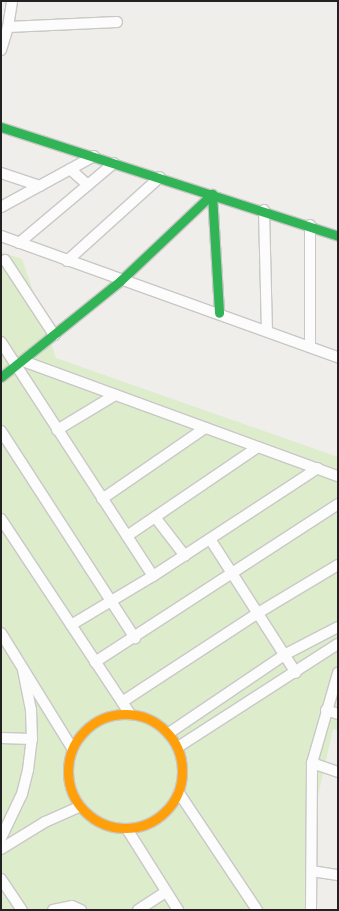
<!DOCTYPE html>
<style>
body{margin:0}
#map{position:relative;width:339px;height:911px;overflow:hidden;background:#f0eeeb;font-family:"PT Sans",sans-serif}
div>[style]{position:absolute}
.grass>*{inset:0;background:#ddeccb}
.roads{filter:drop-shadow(1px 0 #c9c8c7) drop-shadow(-1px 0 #c9c8c7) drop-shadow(0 1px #c9c8c7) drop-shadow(0 -1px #c9c8c7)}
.street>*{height:10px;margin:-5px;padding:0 5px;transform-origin:5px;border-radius:5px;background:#fdfcfc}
.fast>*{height:9px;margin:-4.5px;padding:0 4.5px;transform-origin:4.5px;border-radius:4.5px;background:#30b455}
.slow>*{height:9px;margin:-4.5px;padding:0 4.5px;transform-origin:4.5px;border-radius:4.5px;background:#ff9f0a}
.slow>.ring{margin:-4.5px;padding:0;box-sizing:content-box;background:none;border:9px solid #ff9f0a;border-radius:50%}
span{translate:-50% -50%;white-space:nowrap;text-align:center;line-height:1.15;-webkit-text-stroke:3px #fff;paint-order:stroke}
.frame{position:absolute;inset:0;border:2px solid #222;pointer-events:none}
</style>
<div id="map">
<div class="grass">
<div style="clip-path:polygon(1px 252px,22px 259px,56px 358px,338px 457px,338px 730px,333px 729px,318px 796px,316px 910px,1px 910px)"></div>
</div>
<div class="roads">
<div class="street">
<div style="left:8px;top:27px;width:109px;rotate:-2.6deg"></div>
<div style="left:1px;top:50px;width:24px;rotate:-73deg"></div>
<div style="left:8px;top:27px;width:26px;rotate:-81deg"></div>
<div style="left:70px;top:169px;width:24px;rotate:42deg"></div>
<div style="left:1px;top:173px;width:41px;rotate:18.4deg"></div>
<div style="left:1px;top:207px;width:106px;rotate:-28.7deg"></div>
<div style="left:264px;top:210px;width:120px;rotate:88.6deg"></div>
<div style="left:1px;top:236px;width:358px;rotate:19.8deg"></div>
<div style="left:19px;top:243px;width:124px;rotate:-40.1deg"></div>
<div style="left:5px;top:260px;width:90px;rotate:56.8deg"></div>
<div style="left:67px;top:261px;width:125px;rotate:-42.1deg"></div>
<div style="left:1px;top:342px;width:279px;rotate:57deg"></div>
<div style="left:310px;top:346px;width:121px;rotate:-90deg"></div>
<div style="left:23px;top:361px;width:335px;rotate:20.1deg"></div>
<div style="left:57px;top:430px;width:68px;rotate:-31.1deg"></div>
<div style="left:1px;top:431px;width:247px;rotate:57.1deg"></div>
<div style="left:102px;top:499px;width:125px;rotate:-34.6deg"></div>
<div style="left:155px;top:517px;width:49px;rotate:52.4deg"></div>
<div style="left:1px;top:519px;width:234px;rotate:56.5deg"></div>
<div style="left:127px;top:536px;width:158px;rotate:-34.2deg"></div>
<div style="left:210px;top:539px;width:159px;rotate:57.3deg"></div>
<div style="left:71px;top:625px;width:96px;rotate:-30.9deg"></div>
<div style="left:153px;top:576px;width:197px;rotate:-33.2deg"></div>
<div style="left:1px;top:633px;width:135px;rotate:58.3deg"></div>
<div style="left:95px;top:662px;width:290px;rotate:-33deg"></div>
<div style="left:122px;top:702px;width:163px;rotate:-33.2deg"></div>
<div style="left:258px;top:613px;width:93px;rotate:-31deg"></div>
<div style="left:326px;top:710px;width:13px;rotate:18deg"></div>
<div style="left:169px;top:733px;width:139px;rotate:-34.1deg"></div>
<div style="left:284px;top:655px;width:61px;rotate:-27.4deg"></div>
<div style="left:1px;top:738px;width:31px;rotate:2deg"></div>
<div style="left:178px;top:747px;width:190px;rotate:-32.8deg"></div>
<div style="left:312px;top:763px;width:28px;rotate:19deg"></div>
<div style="left:179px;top:793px;width:141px;rotate:56.3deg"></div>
<div style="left:127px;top:829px;width:96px;rotate:57.8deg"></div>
<div style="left:1px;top:838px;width:49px;rotate:-64.5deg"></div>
<div style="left:22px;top:794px;width:25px;rotate:-76deg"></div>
<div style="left:28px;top:770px;width:31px;rotate:-83deg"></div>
<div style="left:32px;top:739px;width:29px;rotate:-92deg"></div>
<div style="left:31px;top:710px;width:41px;rotate:-101.3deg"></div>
<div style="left:1px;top:849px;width:52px;rotate:-31.5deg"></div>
<div style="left:45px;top:822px;width:37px;rotate:-24deg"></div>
<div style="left:312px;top:871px;width:26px;rotate:9deg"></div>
<div style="left:1px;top:879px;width:37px;rotate:56deg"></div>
<div style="left:53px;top:910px;width:19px;rotate:-12deg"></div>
<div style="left:72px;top:906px;width:10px;rotate:24deg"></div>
<div style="left:138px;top:910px;width:33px;rotate:-33deg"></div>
<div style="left:311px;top:910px;width:147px;rotate:-89.6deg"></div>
<div style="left:312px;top:763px;width:94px;rotate:-73.9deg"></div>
</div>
<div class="fast">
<div style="left:1px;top:127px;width:354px;rotate:17.9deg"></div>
<div style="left:1px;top:377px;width:153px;rotate:-38.9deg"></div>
<div style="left:120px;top:281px;width:127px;rotate:-43.4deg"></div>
<div style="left:212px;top:194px;width:119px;rotate:86.6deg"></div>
</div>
<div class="slow">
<div class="ring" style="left:68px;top:714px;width:105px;height:105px"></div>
</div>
</div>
<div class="frame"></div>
</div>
